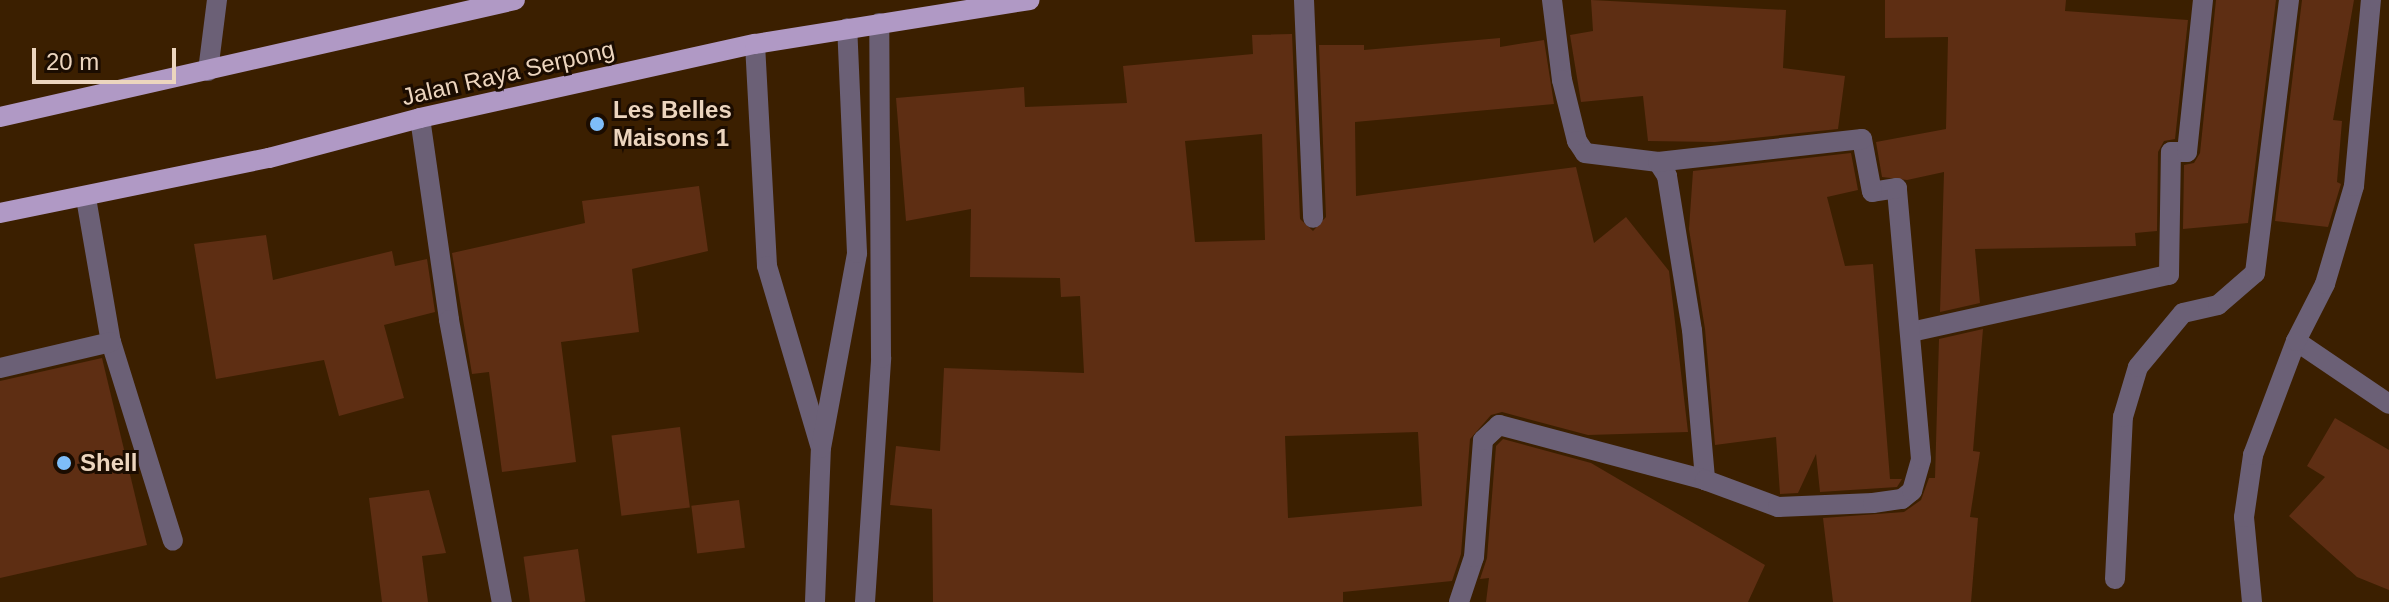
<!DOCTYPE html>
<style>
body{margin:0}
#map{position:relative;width:2389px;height:602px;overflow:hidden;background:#3b1f00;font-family:Arial,sans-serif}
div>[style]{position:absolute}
.building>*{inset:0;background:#5e2e13;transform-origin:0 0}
.service>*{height:20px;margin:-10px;padding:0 10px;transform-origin:10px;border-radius:10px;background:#6b6076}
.minor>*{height:20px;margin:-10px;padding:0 10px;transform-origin:10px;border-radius:10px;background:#6b6076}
.primary>*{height:20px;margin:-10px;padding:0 10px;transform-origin:10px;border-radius:10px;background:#b099c5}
.dots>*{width:22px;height:22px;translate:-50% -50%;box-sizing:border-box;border:4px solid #1b0c00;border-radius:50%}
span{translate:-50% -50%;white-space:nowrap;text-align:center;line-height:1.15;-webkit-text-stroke:6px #1b0c00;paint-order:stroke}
.street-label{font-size:24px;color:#ecd5be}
.poi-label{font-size:24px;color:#ecd5be;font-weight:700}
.left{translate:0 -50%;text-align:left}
.scale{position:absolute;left:32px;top:48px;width:144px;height:36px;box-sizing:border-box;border:4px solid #ecd5be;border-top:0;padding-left:10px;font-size:24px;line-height:28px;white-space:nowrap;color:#ecd5be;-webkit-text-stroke:6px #1b0c00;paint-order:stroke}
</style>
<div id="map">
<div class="building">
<div style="clip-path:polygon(1591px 0,1786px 10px,1783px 68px,1845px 76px,1838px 129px,1715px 142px,1648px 141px,1643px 96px,1581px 102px,1570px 35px,1593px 31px)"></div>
<div style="clip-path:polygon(1885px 0,2066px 0,2065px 11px,2188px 20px,2175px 139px,2164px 141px,2158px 152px,2157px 231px,2135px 233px,2136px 246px,1975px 249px,1980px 303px,1940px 312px,1944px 172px,1907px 180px,1882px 177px,1876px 142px,1946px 129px,1948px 37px,1885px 38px)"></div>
<div style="clip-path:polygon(2216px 0,2276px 0,2248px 223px,2183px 229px,2184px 165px,2194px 163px,2200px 153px)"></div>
<div style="clip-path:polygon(2302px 0,2354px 0,2333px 120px,2342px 121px,2337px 182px,2341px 184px,2328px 227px,2275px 221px)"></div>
<div style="clip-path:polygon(evenodd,1292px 34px,1300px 219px,1313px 231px,1326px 217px,1319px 45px,1364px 45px,1364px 50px,1500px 38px,1500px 47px,1544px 40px,1554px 104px,1355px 122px,1356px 196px,1576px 167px,1594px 243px,1626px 217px,1669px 271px,1688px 432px,1588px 435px,1502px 412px,1491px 415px,1470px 439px,1461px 554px,1452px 581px,1343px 592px,1343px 602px,933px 602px,932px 509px,890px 505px,896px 446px,940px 451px,944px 368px,1084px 373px,1080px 296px,1061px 297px,1060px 278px,970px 277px,971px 209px,906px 221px,896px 98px,1024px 87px,1025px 107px,1127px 103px,1123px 66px,1253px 54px,1252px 35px,1292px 34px,1262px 134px,1265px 240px,1195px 242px,1185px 141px,1262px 134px,1292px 34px,1418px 432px,1422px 506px,1288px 518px,1285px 436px,1418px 432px)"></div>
<div style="clip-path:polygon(1851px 153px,1858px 190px,1827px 197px,1845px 266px,1873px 264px,1890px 479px,1902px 479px,1897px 487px,1820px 492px,1816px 454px,1798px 493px,1780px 494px,1776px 437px,1715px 445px,1705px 329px,1689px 229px,1693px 171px)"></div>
<div style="clip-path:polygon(699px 186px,708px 251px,632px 269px,639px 332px,561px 342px,576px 462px,502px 472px,489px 372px,472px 374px,452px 253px,585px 223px,582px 201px)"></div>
<div style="clip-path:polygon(266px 235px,273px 280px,392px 251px,395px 266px,427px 259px,435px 312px,384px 325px,404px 398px,339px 416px,324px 360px,216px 379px,194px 244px)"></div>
<div style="clip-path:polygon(1983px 329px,1973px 451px,1980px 452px,1970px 517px,1978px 518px,1971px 602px,1833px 602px,1823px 518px,1904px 512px,1921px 500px,1929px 478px,1935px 478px,1939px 339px)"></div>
<div style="clip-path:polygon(102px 358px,147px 545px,0 578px,0 381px)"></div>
<div style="clip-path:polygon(2335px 418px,2389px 450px,2389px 590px,2357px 577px,2289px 516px,2325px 477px,2307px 466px)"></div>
<div style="left:680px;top:427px;width:81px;height:69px;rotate:83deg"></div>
<div style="clip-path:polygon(1503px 439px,1591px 463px,1765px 565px,1748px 602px,1486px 602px,1489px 578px,1480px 579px,1487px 558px,1496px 446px)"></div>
<div style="clip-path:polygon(429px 490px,446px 553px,422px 556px,428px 602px,382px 602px,369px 498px)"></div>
<div style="left:739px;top:500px;width:48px;height:48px;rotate:83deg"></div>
<div style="left:578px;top:549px;width:53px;height:55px;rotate:82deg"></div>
</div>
<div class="service">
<div style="left:208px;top:71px;width:72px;rotate:-82.8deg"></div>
<div style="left:86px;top:198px;width:146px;rotate:80.2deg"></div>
<div style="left:111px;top:342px;width:208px;rotate:72.7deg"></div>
<div style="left:0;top:368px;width:114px;rotate:-13.2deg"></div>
</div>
<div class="minor">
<div style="left:1304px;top:0;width:218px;rotate:87.6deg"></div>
<div style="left:1552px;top:0;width:81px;rotate:82.9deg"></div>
<div style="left:1562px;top:80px;width:63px;rotate:76.2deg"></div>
<div style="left:1577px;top:141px;width:14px;rotate:56deg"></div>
<div style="left:1585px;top:153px;width:74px;rotate:7deg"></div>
<div style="left:1658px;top:162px;width:17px;rotate:57deg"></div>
<div style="left:1667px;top:176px;width:156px;rotate:80.8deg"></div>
<div style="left:1692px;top:330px;width:151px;rotate:85deg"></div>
<div style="left:755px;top:44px;width:222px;rotate:86.9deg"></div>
<div style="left:767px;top:266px;width:187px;rotate:73.5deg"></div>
<div style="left:420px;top:118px;width:204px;rotate:81.8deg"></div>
<div style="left:449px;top:320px;width:287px;rotate:79.4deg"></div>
<div style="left:1911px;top:332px;width:264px;rotate:-12.5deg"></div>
<div style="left:2169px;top:275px;width:123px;rotate:-89.1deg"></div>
<div style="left:2171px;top:152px;width:16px"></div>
<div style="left:2187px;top:152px;width:153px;rotate:-84deg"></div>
<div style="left:2296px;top:341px;width:112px;rotate:34.1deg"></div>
<div style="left:2115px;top:579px;width:162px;rotate:-87.2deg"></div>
<div style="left:2123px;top:417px;width:52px;rotate:-73.3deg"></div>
<div style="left:2138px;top:367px;width:70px;rotate:-50.2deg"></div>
<div style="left:2183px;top:313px;width:36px;rotate:-13deg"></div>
<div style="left:2218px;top:305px;width:49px;rotate:-40.9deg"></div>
<div style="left:2255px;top:273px;width:275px;rotate:-82.9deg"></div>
<div style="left:815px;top:602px;width:154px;rotate:-87.8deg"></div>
<div style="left:821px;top:448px;width:198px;rotate:-79.5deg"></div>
<div style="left:857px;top:253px;width:225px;rotate:-92.5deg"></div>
<div style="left:865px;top:602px;width:245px;rotate:-86.2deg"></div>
<div style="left:881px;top:358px;width:335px;rotate:-90.3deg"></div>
<div style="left:1459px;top:602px;width:47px;rotate:-71.6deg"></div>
<div style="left:1474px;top:557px;width:117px;rotate:-85.6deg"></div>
<div style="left:1483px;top:440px;width:22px;rotate:-43deg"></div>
<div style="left:1499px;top:425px;width:213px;rotate:14.9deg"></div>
<div style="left:1705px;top:480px;width:78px;rotate:20.3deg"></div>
<div style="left:1778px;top:507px;width:95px;rotate:-2.4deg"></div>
<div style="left:1873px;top:503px;width:29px;rotate:-8deg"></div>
<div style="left:1902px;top:499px;width:13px;rotate:-39deg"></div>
<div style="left:1912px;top:491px;width:33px;rotate:-74deg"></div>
<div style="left:1921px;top:459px;width:272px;rotate:-95.1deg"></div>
<div style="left:1897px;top:188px;width:25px;rotate:171deg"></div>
<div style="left:1872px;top:192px;width:54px;rotate:-100.7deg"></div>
<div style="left:1862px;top:139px;width:205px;rotate:173.6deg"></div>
<div style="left:2252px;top:602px;width:85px;rotate:-95.4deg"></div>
<div style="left:2244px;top:517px;width:63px;rotate:-81.7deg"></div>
<div style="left:2253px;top:455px;width:122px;rotate:-69.3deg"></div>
<div style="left:2296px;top:341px;width:64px;rotate:-63deg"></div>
<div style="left:2325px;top:284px;width:102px;rotate:-73.5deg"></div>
<div style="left:2354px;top:186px;width:187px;rotate:-84.8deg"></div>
</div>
<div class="primary">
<div style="left:0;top:117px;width:528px;rotate:-12.8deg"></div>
<div style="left:0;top:213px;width:275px;rotate:-11.6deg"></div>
<div style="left:269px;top:158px;width:156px;rotate:-14.8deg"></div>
<div style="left:420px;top:118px;width:343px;rotate:-12.5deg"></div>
<div style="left:755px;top:44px;width:278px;rotate:-9.1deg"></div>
</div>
<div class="dots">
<div style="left:597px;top:124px;background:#7ebdf9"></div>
<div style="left:64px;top:463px;background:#7ebdf9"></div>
</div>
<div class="street-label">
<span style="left:508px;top:73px;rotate:-13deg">Jalan Raya Serpong</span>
</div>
<div class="poi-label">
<span class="left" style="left:613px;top:124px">Les Belles<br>Maisons 1</span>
<span class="left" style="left:80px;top:463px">Shell</span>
</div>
<div class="scale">20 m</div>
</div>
